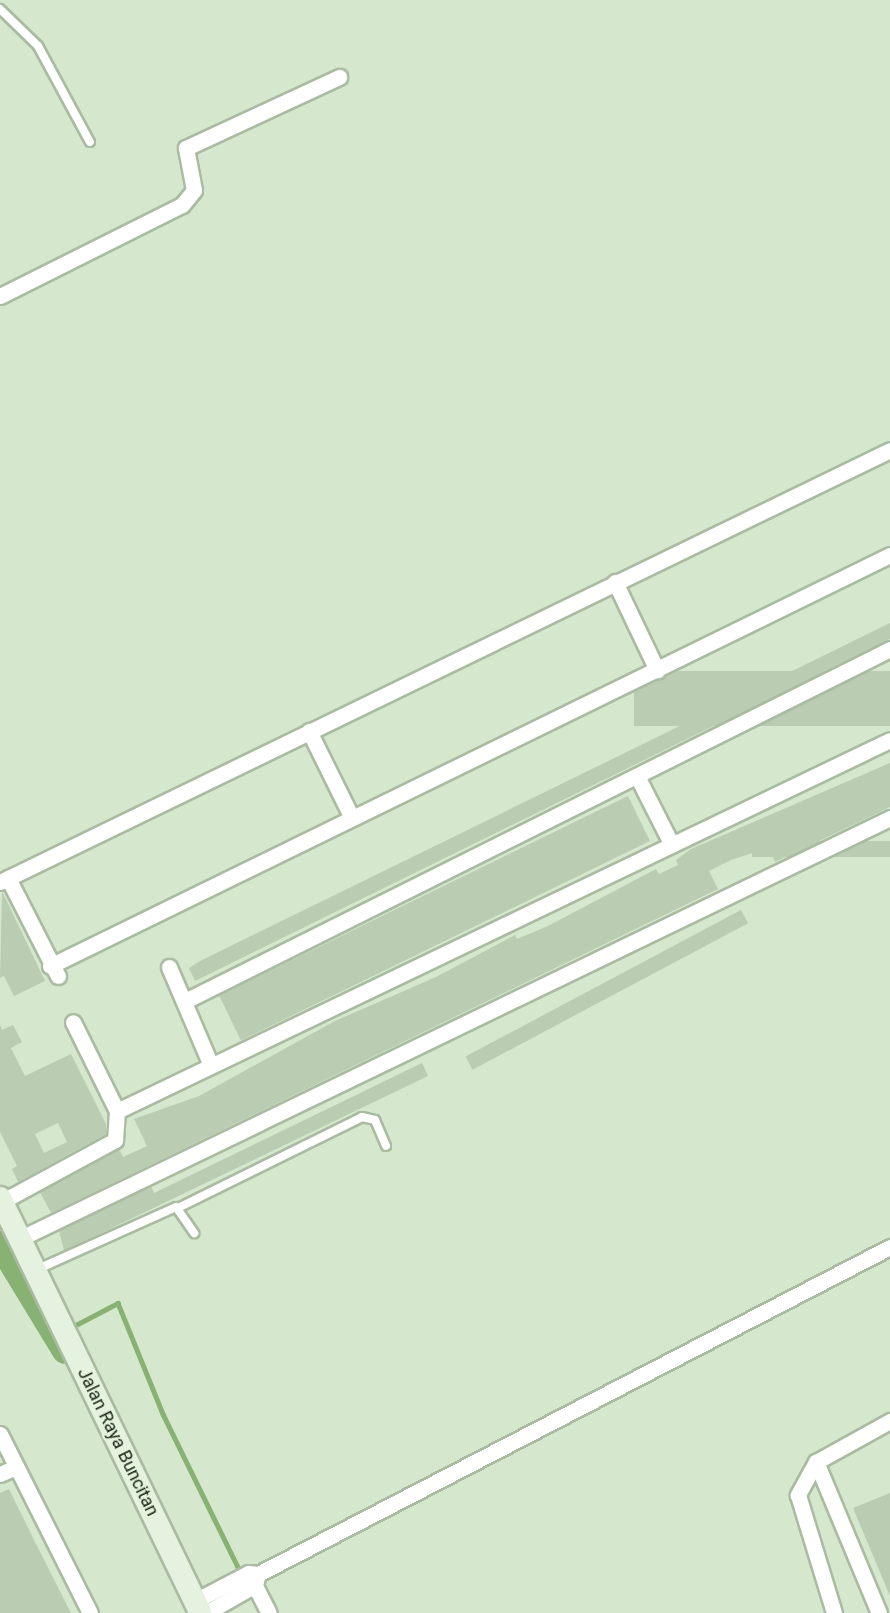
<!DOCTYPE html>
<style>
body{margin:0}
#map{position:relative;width:890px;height:1613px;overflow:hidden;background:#d5e7cd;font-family:Roboto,sans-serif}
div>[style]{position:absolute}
.stream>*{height:4.5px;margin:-2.25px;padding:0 2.25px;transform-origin:2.25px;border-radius:2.25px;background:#88b274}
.river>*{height:26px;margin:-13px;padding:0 13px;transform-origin:13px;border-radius:13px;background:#88b274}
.building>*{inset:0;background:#baccb2;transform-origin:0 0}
.roads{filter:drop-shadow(2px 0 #a9bba1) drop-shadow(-2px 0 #a9bba1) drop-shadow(0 2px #a9bba1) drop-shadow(0 -2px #a9bba1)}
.lane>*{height:8px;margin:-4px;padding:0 4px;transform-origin:4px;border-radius:4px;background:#fff}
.street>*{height:15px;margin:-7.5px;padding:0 7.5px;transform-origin:7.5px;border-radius:7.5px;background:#fff}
.secondary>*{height:22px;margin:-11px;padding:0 11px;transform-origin:11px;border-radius:11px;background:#e6f2e0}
span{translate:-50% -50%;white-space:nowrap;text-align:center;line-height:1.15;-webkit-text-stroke:4.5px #e2f4da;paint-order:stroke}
.street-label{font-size:18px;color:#1d241a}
</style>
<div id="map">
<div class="stream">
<div style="left:70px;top:1328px;width:54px;rotate:-27.5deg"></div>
<div style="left:118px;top:1303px;width:120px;rotate:67.9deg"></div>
<div style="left:163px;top:1414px;width:177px;rotate:63.9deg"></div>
</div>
<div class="river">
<div style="left:0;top:1244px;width:125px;rotate:58.7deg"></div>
</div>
<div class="building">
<div style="clip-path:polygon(890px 623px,890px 639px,195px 981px,189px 968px,200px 961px)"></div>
<div style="left:890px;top:671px;width:55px;height:256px;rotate:90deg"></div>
<div style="clip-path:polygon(890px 763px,890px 807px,775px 862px,768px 848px,731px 860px,709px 871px,718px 889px,51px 1213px,40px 1192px,119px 1149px,123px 1157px,147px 1146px,134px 1119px,199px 1096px,335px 1021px,436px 977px,515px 935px,517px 939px,548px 926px,656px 869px,659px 874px,678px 865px,676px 860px,691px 849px)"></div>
<div style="left:628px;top:796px;width:50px;height:455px;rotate:64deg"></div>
<div style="left:890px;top:841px;width:16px;height:138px;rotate:90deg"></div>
<div style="clip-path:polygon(2px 891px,45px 981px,14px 996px,4px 976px,0 978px)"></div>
<div style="left:741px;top:910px;width:15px;height:312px;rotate:62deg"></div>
<div style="clip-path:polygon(evenodd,0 1025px,2px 1030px,13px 1025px,22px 1042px,11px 1048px,25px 1076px,71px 1054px,106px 1124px,106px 1134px,18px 1182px,12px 1169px,17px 1166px,0 1132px,0 1025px,58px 1123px,67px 1142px,44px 1153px,35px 1134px,58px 1123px)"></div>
<div style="clip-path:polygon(422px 1063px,428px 1076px,64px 1251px,59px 1230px,151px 1186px,154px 1193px)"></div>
<div style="clip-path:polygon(9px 1489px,35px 1542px,71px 1613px,0 1613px,0 1493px)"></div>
<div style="clip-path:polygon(890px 1493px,890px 1596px,853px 1508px)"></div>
</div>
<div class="roads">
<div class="lane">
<div style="left:0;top:9px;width:53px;rotate:44.2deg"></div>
<div style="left:38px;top:46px;width:109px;rotate:61.6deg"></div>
<div style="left:180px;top:1207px;width:203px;rotate:-26.3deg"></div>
<div style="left:362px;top:1117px;width:13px;rotate:13deg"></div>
<div style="left:375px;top:1120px;width:28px;rotate:67deg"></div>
<div style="left:38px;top:1269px;width:151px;rotate:-24.2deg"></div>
<div style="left:176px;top:1207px;width:32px;rotate:55deg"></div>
</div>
<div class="street">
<div style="left:0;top:296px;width:203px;rotate:-26.6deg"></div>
<div style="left:182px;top:205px;width:19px;rotate:-51deg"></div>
<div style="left:194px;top:190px;width:43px;rotate:-100.8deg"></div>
<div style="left:186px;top:148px;width:169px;rotate:-24.9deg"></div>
<div style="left:615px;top:582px;width:98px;rotate:64.5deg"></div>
<div style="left:309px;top:731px;width:97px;rotate:63.7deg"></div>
<div style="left:637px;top:776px;width:77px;rotate:63.1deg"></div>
<div style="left:8px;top:878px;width:110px;rotate:63deg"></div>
<div style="left:0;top:882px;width:989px;rotate:-25.89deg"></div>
<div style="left:50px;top:966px;width:935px;rotate:-26.07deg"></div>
<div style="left:169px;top:967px;width:104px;rotate:66.9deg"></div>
<div style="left:185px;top:1001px;width:788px;rotate:-26.53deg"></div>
<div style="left:117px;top:1111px;width:857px;rotate:-25.64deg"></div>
<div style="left:1px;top:1202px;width:130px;rotate:-28.5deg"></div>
<div style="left:115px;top:1140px;width:29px;rotate:-86deg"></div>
<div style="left:117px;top:1111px;width:99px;rotate:-116.3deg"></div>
<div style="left:19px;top:1239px;width:967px;rotate:-25.8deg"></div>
<div style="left:0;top:1434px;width:200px;rotate:63.3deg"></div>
<div style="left:816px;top:1462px;width:38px;rotate:119deg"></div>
<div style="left:798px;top:1495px;width:123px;rotate:73deg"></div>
<div style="left:0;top:1474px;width:17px;rotate:-24deg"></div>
<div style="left:251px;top:1578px;width:39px;rotate:63deg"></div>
<div style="left:195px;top:1601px;width:60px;rotate:-27.8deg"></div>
<div style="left:248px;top:1573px;width:10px;rotate:6deg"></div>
<div style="left:258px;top:1574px;width:712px;rotate:-27.36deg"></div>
<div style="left:206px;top:1613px;width:56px;rotate:-29.7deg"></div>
<div style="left:255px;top:1585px;width:11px;rotate:-75deg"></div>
<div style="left:879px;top:1613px;width:164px;rotate:-112.6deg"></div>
<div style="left:816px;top:1462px;width:85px;rotate:-29deg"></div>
</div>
<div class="secondary">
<div style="left:0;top:1198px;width:461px;rotate:64.2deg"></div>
</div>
</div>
<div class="street-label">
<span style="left:118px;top:1442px;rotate:64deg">Jalan Raya Buncitan</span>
</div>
</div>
